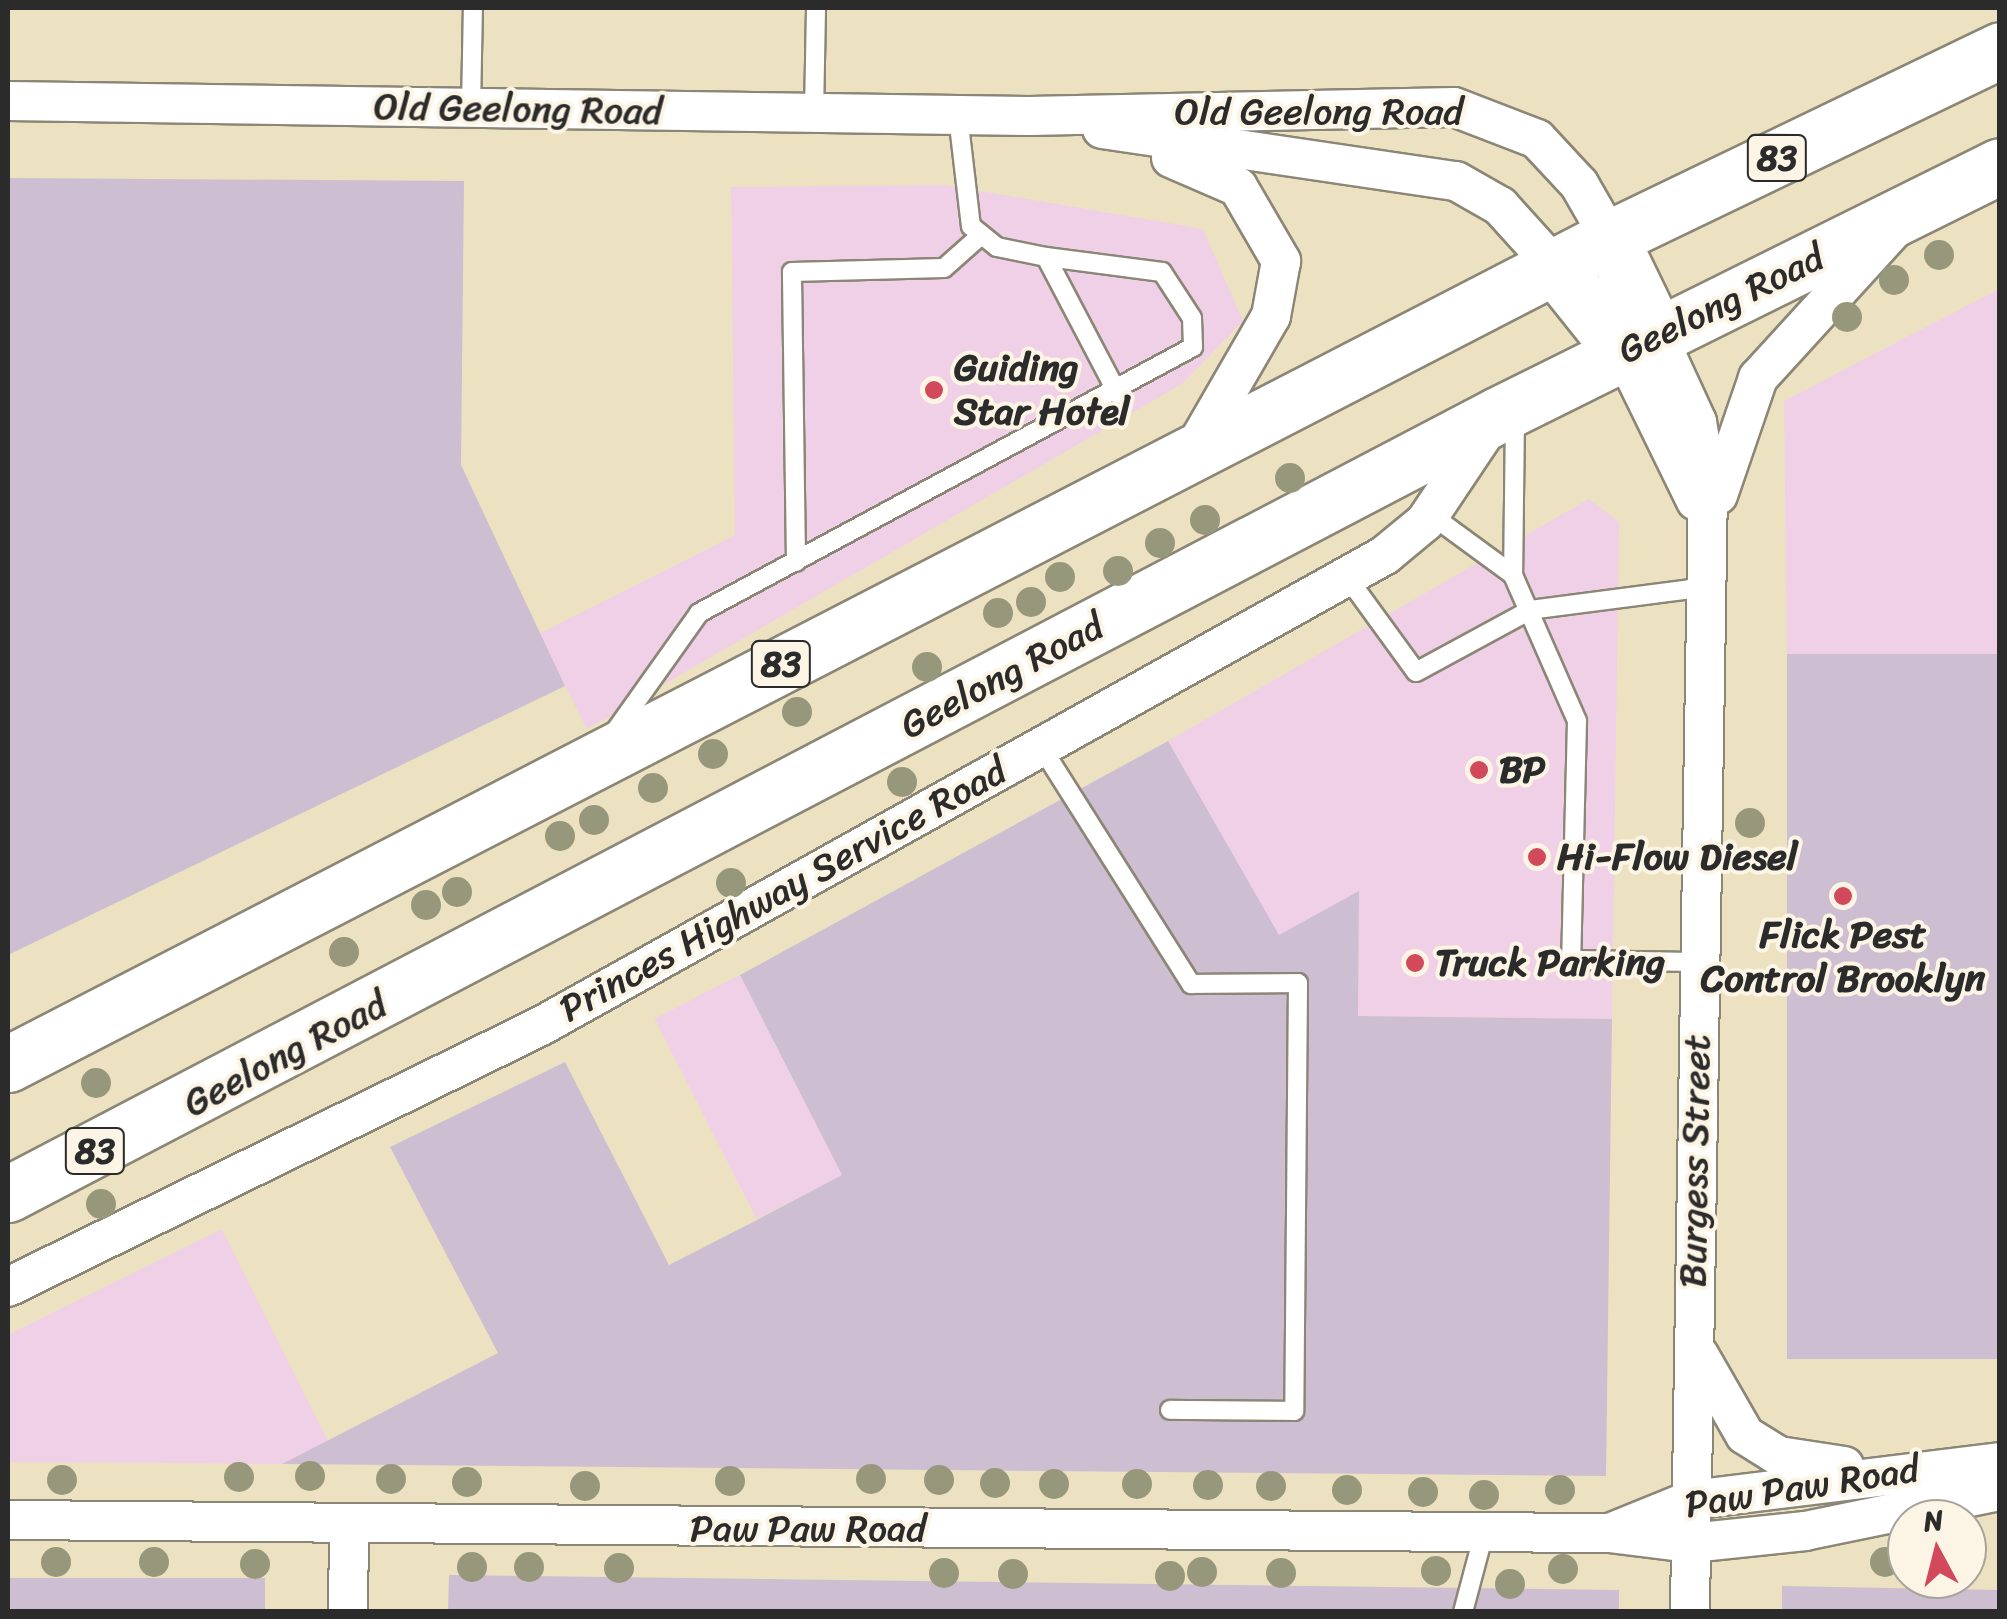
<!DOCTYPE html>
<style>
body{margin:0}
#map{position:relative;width:2007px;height:1619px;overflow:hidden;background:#ece2c1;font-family:Sriracha,sans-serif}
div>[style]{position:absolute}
.built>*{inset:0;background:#efd0e6;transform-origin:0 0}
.industrial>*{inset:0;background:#cdbed2;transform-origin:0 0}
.roads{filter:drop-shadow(2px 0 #8c8676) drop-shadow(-2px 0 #8c8676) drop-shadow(0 2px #8c8676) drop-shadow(0 -2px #8c8676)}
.lane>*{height:18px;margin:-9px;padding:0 9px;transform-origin:9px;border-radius:9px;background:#fff}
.street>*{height:38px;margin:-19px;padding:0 19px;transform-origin:19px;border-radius:19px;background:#fff}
.highway>*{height:55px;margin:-27.5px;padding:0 27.5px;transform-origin:27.5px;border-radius:27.5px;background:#fff}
.trees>*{width:30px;height:30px;margin:-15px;border-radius:50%;background:#97987b}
.dots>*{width:28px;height:28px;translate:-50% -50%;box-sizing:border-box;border:5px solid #fcf5e5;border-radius:50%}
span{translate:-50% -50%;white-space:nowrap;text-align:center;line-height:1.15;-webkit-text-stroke:8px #fcf5e5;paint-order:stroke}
.shield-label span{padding:2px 8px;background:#fcf5e5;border:2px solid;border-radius:8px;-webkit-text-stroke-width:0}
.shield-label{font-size:35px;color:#2b2b2b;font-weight:700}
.street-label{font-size:38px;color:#2b2b2b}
.poi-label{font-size:38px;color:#2b2b2b;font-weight:700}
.left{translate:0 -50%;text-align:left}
.frame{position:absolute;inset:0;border:10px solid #2b2b2b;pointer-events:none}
.north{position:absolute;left:1887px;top:1499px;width:100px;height:100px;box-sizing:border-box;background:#fcf5e5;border:2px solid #a8a49b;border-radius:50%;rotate:353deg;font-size:28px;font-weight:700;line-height:40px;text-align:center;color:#2b2b2b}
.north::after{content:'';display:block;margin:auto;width:35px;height:45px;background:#d1495b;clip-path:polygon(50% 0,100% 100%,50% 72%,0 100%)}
</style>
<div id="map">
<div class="built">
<div style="clip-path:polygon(945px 185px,1203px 229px,1243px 321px,1182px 384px,587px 729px,539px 634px,735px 535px,731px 187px)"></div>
<div style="clip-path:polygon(1999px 289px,1999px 655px,1787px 654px,1784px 401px)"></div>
<div style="clip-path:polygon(1589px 499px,1619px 522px,1612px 1019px,1358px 1016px,1359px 892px,1279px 936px,1168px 741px)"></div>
<div style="left:740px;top:975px;width:225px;height:96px;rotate:63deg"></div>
<div style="clip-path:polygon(222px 1229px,328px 1441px,282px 1464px,8px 1462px,8px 1335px)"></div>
</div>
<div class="industrial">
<div style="clip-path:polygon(8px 178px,464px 181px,461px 465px,565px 686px,8px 955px)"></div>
<div style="left:1787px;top:654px;width:212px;height:705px"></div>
<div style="clip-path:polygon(1168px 741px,1279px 935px,1359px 891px,1358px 1016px,1612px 1019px,1606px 1476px,282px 1464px,498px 1353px,390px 1147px,565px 1062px,669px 1265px,757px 1220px,842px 1175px,740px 975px)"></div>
<div style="clip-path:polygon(449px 1575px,1619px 1590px,1619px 1612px,448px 1612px)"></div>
<div style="left:8px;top:1578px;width:257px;height:33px"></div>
<div style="clip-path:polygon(1782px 1586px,1999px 1590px,1999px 1611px,1782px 1611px)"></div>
</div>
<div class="roads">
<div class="lane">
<div style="left:471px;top:108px;width:100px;rotate:-88.9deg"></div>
<div style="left:814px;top:113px;width:105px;rotate:-88.9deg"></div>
<div style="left:958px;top:116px;width:111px;rotate:83.3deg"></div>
<div style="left:971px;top:226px;width:33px;rotate:39deg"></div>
<div style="left:997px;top:247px;width:50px;rotate:11.5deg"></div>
<div style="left:1046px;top:257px;width:155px;rotate:62.3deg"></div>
<div style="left:1515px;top:417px;width:158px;rotate:90.7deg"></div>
<div style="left:1513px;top:575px;width:159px;rotate:66.3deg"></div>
<div style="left:1577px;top:721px;width:239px;rotate:91.4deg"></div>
<div style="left:1571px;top:960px;width:129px;rotate:0.9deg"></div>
<div style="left:1430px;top:514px;width:103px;rotate:36.3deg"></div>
<div style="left:796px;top:562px;width:290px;rotate:-90.8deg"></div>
<div style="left:792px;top:272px;width:152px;rotate:-1.5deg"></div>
<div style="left:944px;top:268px;width:47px;rotate:-41.5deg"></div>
<div style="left:1347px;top:577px;width:117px;rotate:54deg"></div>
<div style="left:1416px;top:672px;width:130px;rotate:-28.5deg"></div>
<div style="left:1530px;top:610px;width:177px;rotate:-7.4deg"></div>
<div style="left:616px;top:730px;width:143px;rotate:-54.6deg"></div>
<div style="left:699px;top:613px;width:561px;rotate:-28.3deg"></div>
<div style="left:1193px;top:347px;width:29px;rotate:-92deg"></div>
<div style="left:1192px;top:318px;width:55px;rotate:-123.1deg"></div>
<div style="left:1162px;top:272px;width:117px;rotate:-172.6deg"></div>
<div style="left:1040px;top:745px;width:283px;rotate:57.7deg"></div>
<div style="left:1191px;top:984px;width:107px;rotate:-0.5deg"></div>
<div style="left:1298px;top:983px;width:428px;rotate:90.5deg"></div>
<div style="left:1294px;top:1411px;width:124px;rotate:-179.5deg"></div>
<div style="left:1463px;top:1612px;width:82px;rotate:-75.1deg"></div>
</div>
<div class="street">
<div style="left:8px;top:101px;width:1021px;rotate:0.84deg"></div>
<div style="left:1029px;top:116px;width:425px;rotate:-1.2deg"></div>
<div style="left:1454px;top:107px;width:89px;rotate:21.1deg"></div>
<div style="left:1537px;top:139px;width:62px;rotate:47deg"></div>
<div style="left:1579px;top:184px;width:62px;rotate:60.1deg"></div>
<div style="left:1102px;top:129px;width:358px;rotate:8.4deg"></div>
<div style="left:1456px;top:181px;width:51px;rotate:29.6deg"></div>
<div style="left:1500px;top:206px;width:84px;rotate:47.9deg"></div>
<div style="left:1171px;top:158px;width:73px;rotate:23.4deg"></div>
<div style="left:1238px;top:187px;width:86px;rotate:59.8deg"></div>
<div style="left:1281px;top:261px;width:56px;rotate:100.3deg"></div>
<div style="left:1271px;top:316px;width:156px;rotate:120deg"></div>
<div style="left:1657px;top:335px;width:96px;rotate:65.3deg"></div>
<div style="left:1697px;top:422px;width:67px;rotate:80.5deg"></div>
<div style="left:1708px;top:488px;width:1124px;rotate:90.92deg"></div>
<div style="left:1623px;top:352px;width:166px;rotate:63.9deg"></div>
<div style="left:1718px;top:495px;width:124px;rotate:-71.1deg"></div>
<div style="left:1758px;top:378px;width:200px;rotate:-47.6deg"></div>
<div style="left:8px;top:1287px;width:593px;rotate:-26.09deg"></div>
<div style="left:541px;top:1026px;width:967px;rotate:-29.16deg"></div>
<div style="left:1385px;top:555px;width:52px;rotate:-39.5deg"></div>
<div style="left:1425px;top:522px;width:117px;rotate:-56.2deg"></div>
<div style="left:1699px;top:1355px;width:92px;rotate:60.1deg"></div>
<div style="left:1745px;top:1435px;width:40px;rotate:32deg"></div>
<div style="left:1779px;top:1456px;width:66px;rotate:8.7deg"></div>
<div style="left:8px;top:1520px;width:1601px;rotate:0.47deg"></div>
<div style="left:1609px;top:1533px;width:83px;rotate:7deg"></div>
<div style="left:1691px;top:1543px;width:115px;rotate:-6deg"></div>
<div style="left:1805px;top:1531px;width:199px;rotate:-11.6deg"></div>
<div style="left:1612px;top:1532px;width:85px;rotate:-22.1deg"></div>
<div style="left:1691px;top:1500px;width:311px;rotate:-7deg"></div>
<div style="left:348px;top:1612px;width:86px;rotate:-89.3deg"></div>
</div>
<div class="highway">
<div style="left:1610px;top:238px;width:108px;rotate:64.1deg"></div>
<div style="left:1556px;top:268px;width:107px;rotate:51.4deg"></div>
<div style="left:8px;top:1064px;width:1802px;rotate:-27.28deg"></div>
<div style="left:1610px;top:238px;width:433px;rotate:-25.7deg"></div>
<div style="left:8px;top:1194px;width:1681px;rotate:-27.6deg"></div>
<div style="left:1498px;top:415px;width:560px;rotate:-26.38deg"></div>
</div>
</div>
<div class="trees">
<div style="left:1939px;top:255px"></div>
<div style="left:1894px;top:280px"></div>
<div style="left:1847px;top:317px"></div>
<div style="left:1290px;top:478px"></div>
<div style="left:1205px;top:520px"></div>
<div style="left:1160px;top:543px"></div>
<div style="left:1118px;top:571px"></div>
<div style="left:1060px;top:577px"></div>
<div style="left:1031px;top:602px"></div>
<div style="left:998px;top:613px"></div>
<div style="left:927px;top:667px"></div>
<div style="left:797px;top:712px"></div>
<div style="left:713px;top:754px"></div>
<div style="left:902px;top:782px"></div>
<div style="left:653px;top:788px"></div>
<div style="left:594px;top:820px"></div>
<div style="left:1750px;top:823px"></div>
<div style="left:560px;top:836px"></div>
<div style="left:731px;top:883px"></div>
<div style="left:457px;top:892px"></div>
<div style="left:426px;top:905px"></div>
<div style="left:344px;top:952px"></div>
<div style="left:96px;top:1083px"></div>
<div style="left:101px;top:1204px"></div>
<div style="left:310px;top:1476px"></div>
<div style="left:239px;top:1477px"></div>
<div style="left:391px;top:1479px"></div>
<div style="left:871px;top:1479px"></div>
<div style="left:62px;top:1480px"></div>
<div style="left:939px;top:1480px"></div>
<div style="left:730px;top:1481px"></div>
<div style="left:467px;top:1482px"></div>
<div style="left:995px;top:1483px"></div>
<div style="left:1054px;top:1484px"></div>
<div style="left:1137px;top:1484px"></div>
<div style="left:1208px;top:1485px"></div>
<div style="left:585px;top:1486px"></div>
<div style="left:1271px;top:1486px"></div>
<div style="left:1347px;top:1490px"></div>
<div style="left:1560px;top:1490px"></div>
<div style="left:1423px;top:1492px"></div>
<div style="left:1484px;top:1495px"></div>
<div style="left:56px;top:1562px"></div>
<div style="left:154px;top:1562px"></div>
<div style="left:1885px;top:1562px"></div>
<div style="left:255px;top:1564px"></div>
<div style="left:472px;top:1567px"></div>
<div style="left:529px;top:1567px"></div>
<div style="left:619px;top:1568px"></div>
<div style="left:1563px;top:1569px"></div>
<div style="left:1436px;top:1571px"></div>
<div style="left:1202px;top:1572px"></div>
<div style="left:944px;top:1573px"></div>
<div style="left:1281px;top:1573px"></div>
<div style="left:1013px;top:1574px"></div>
<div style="left:1170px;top:1576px"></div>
<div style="left:1510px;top:1584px"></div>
</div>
<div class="dots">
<div style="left:934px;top:390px;background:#d1495b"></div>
<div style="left:1479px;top:770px;background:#d1495b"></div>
<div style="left:1537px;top:857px;background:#d1495b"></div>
<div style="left:1843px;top:896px;background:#d1495b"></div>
<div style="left:1415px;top:963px;background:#d1495b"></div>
</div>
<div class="shield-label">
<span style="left:1777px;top:158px">83</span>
<span style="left:781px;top:664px">83</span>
<span style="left:95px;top:1151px">83</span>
</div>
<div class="street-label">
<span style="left:518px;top:109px;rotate:1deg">Old Geelong Road</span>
<span style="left:1319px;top:112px">Old Geelong Road</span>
<span style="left:1721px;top:304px;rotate:-26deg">Geelong Road</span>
<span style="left:1002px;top:676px;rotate:-28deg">Geelong Road</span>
<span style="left:783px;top:890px;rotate:-29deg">Princes Highway Service Road</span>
<span style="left:285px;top:1054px;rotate:-28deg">Geelong Road</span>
<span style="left:1695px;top:1161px;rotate:-89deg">Burgess Street</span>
<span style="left:1802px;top:1487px;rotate:-9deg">Paw Paw Road</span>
<span style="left:808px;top:1529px">Paw Paw Road</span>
</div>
<div class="poi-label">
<span class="left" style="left:954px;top:390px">Guiding<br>Star Hotel</span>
<span class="left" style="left:1499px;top:770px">BP</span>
<span class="left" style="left:1557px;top:857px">Hi-Flow Diesel</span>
<span style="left:1843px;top:957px">Flick Pest<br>Control Brooklyn</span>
<span class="left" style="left:1435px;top:963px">Truck Parking</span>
</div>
<div class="frame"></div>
<div class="north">N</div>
</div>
